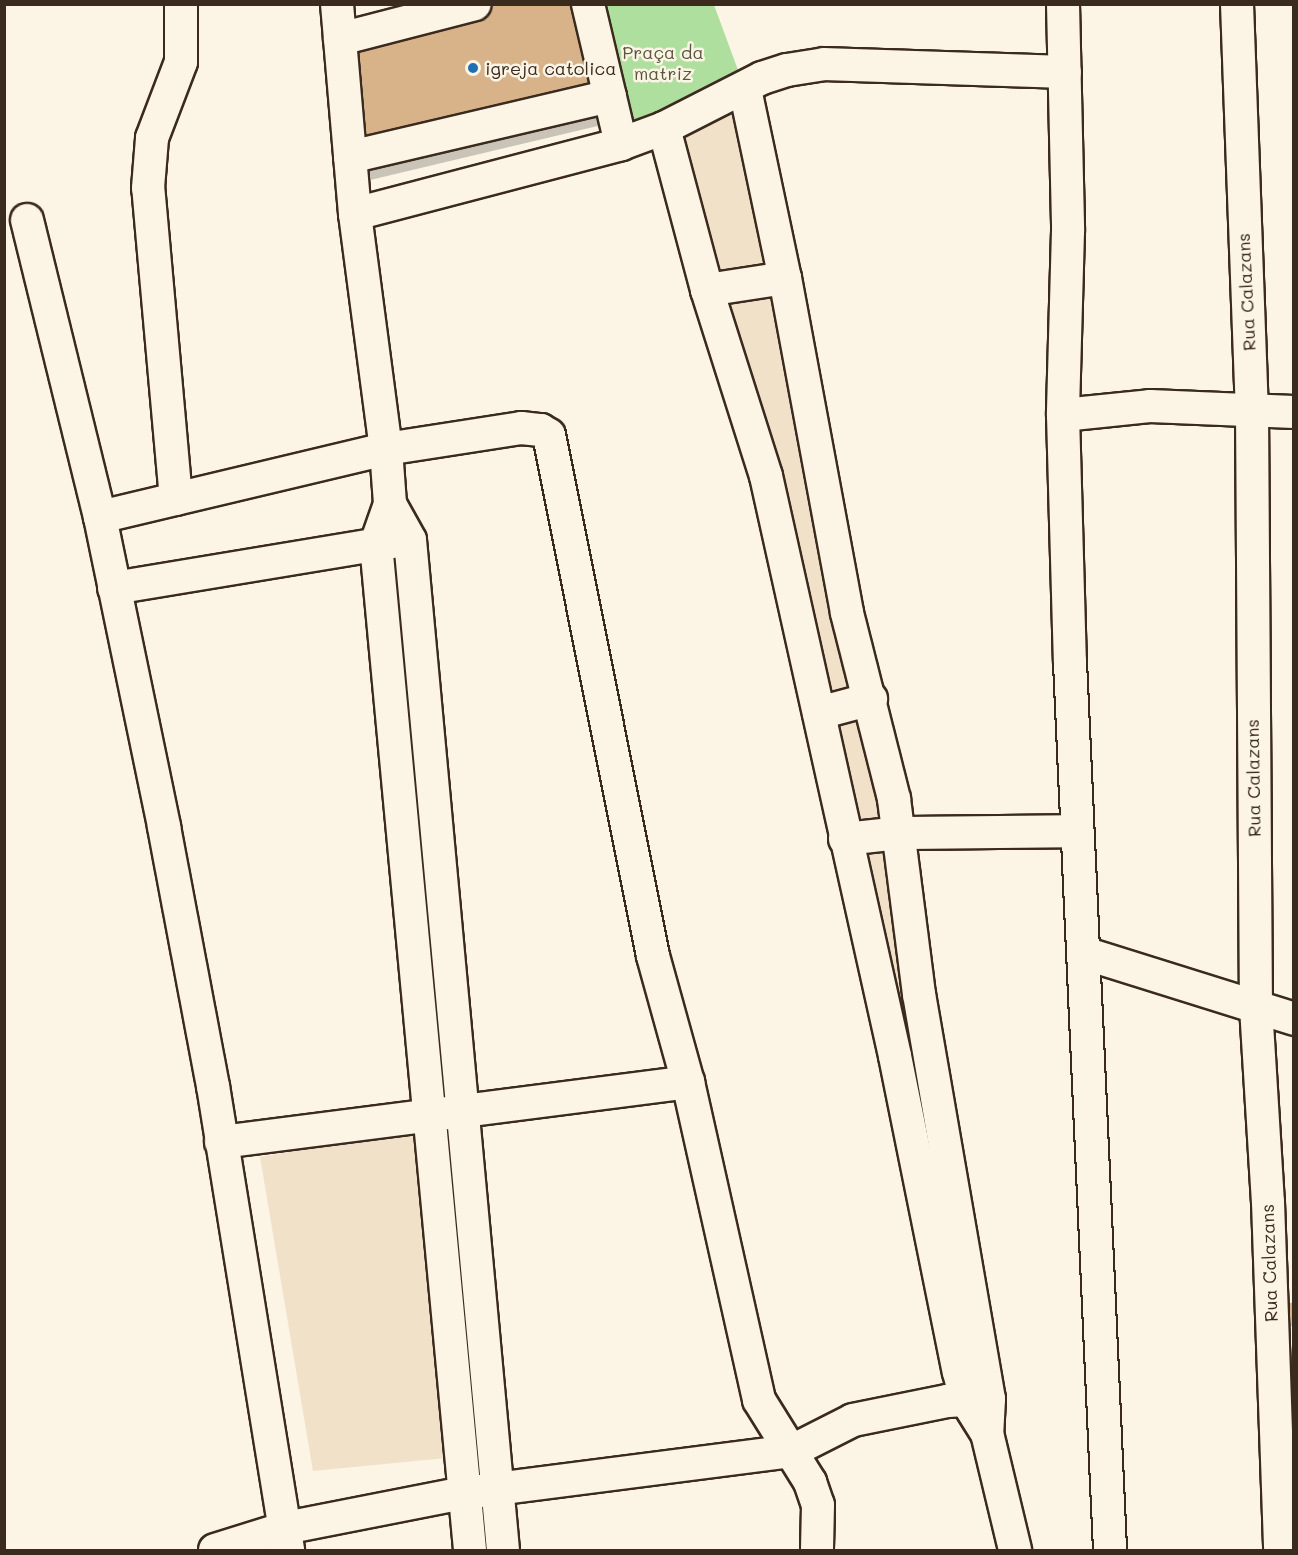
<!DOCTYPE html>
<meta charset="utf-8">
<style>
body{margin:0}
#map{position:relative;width:1298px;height:1555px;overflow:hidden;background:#fcf5e5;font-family:Mali,sans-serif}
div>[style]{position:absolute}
.built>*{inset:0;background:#f1e1c9}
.green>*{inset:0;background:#afdf9e}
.shadow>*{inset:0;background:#0003}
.building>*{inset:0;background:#d8b289}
.roads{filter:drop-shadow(2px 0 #3b2a1e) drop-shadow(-2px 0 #3b2a1e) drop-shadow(0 2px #3b2a1e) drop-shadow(0 -2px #3b2a1e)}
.minor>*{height:32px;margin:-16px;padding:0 16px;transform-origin:16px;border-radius:16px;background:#fcf5e5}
.dots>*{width:16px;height:16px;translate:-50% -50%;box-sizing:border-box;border:3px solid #fcf5e5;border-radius:50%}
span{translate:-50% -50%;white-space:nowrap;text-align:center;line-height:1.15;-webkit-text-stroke:5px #fcf5e5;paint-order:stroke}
.park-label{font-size:18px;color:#58573e}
.poi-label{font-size:18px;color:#3b2a1e}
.left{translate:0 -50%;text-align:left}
.street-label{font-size:18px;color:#3b2a1e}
.frame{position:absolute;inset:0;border:6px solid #3b2a1e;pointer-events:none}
</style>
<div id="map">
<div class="built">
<div style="clip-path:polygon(745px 89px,989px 1399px,905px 1103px,664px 128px)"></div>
<div style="clip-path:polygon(428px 1128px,446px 1458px,313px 1471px,260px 1157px)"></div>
</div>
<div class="green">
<div style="clip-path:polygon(588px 5px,714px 5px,745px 89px,621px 144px)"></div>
</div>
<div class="shadow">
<div style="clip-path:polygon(342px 40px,623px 120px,366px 181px)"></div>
<div style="clip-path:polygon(1294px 1304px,1294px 1326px,1290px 1326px,1287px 1320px)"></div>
</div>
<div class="building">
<div style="clip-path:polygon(475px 4px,588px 4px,610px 96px,350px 157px,340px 39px)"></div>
<div style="clip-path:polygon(1287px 1303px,1294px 1303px,1294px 1320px,1286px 1321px)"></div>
</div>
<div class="roads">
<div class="minor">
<div style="left:337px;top:4px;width:211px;rotate:85.1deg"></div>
<div style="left:355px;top:214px;width:237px;rotate:82.5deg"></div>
<div style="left:386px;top:449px;width:55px;rotate:85.8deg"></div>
<div style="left:390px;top:504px;width:42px;rotate:109.3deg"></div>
<div style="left:376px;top:544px;width:1010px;rotate:84.66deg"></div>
<div style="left:588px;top:4px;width:144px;rotate:76.7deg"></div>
<div style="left:1063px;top:4px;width:227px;rotate:88.7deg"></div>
<div style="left:1068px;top:231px;width:184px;rotate:91.6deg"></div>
<div style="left:1063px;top:415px;width:247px;rotate:88.4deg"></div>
<div style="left:1070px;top:662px;width:889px;rotate:87.42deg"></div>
<div style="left:1237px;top:4px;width:405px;rotate:87.9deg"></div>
<div style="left:1252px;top:409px;width:598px;rotate:89.62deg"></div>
<div style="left:1256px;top:1007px;width:195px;rotate:86.5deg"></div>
<div style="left:1268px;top:1202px;width:348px;rotate:88deg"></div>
<div style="left:340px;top:39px;width:139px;rotate:-14.5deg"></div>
<div style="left:745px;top:89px;width:193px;rotate:78.1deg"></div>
<div style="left:785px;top:278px;width:341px;rotate:79.5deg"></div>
<div style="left:847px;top:613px;width:192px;rotate:75.8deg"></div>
<div style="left:894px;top:799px;width:197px;rotate:82.7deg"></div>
<div style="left:919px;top:994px;width:411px;rotate:80.2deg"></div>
<div style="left:989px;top:1399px;width:34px;rotate:93deg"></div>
<div style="left:987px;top:1433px;width:120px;rotate:76.5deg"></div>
<div style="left:664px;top:128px;width:168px;rotate:75.1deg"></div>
<div style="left:707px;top:290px;width:195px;rotate:72.4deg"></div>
<div style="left:766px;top:476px;width:594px;rotate:77.46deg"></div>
<div style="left:895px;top:1056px;width:322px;rotate:78.6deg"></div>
<div style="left:959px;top:1372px;width:29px;rotate:76deg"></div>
<div style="left:966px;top:1400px;width:39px;rotate:58deg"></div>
<div style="left:350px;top:157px;width:267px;rotate:-13.2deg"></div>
<div style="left:355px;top:214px;width:275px;rotate:-14.7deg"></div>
<div style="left:621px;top:144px;width:46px;rotate:-20.4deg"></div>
<div style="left:664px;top:128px;width:110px;rotate:-27deg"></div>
<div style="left:762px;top:78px;width:26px;rotate:-18deg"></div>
<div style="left:787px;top:70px;width:37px;rotate:-9deg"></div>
<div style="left:824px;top:64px;width:241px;rotate:1.9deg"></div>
<div style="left:27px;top:220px;width:306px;rotate:76.2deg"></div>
<div style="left:100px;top:517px;width:317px;rotate:78.3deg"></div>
<div style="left:164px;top:827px;width:264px;rotate:79.3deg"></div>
<div style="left:213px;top:1086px;width:470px;rotate:80.8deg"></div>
<div style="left:707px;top:290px;width:79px;rotate:-8.7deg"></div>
<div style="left:1063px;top:415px;width:87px;rotate:-5.9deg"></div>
<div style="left:1150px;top:406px;width:144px;rotate:2.4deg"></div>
<div style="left:176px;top:499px;width:312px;rotate:-95.1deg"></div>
<div style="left:148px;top:188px;width:50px;rotate:-85.4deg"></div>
<div style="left:152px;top:138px;width:81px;rotate:-69.1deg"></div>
<div style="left:181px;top:62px;width:58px;rotate:-90deg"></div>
<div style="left:390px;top:504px;width:41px;rotate:60.9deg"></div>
<div style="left:410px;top:540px;width:1014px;rotate:84.74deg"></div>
<div style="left:100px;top:517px;width:294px;rotate:-13.4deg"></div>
<div style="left:386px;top:449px;width:137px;rotate:-8.8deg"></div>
<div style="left:521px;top:428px;width:20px;rotate:6deg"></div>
<div style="left:541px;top:430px;width:9px;rotate:32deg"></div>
<div style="left:549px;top:435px;width:531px;rotate:78.71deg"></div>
<div style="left:653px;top:956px;width:131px;rotate:74.5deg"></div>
<div style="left:688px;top:1082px;width:326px;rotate:77.4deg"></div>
<div style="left:759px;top:1400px;width:97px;rotate:58.1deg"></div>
<div style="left:810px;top:1482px;width:24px;rotate:71deg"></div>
<div style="left:818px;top:1505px;width:45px;rotate:91.3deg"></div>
<div style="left:114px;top:588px;width:287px;rotate:-9.4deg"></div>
<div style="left:819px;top:713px;width:54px;rotate:-15.1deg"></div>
<div style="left:845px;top:839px;width:54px;rotate:-6.3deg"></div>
<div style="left:899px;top:833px;width:177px;rotate:-0.6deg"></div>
<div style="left:1084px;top:953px;width:220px;rotate:17.4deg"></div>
<div style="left:221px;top:1142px;width:471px;rotate:-7.3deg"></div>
<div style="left:215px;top:1550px;width:73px;rotate:-17.4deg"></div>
<div style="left:285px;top:1528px;width:182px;rotate:-11.1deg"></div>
<div style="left:464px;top:1493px;width:331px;rotate:-7.3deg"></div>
<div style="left:792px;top:1451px;width:68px;rotate:-26.9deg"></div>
<div style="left:853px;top:1420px;width:96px;rotate:-11.4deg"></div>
<div style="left:947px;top:1401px;width:41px;rotate:-2.8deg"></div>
</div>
</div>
<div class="dots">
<div style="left:473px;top:68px;background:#1f6fb2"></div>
</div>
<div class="park-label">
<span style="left:663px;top:63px">Praça da<br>matriz</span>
</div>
<div class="poi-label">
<span class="left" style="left:485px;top:68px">igreja catolica</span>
</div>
<div class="street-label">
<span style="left:1246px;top:292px;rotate:-93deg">Rua Calazans</span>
<span style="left:1253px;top:778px;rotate:-91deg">Rua Calazans</span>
<span style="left:1269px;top:1263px;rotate:-92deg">Rua Calazans</span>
</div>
<div class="frame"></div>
</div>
